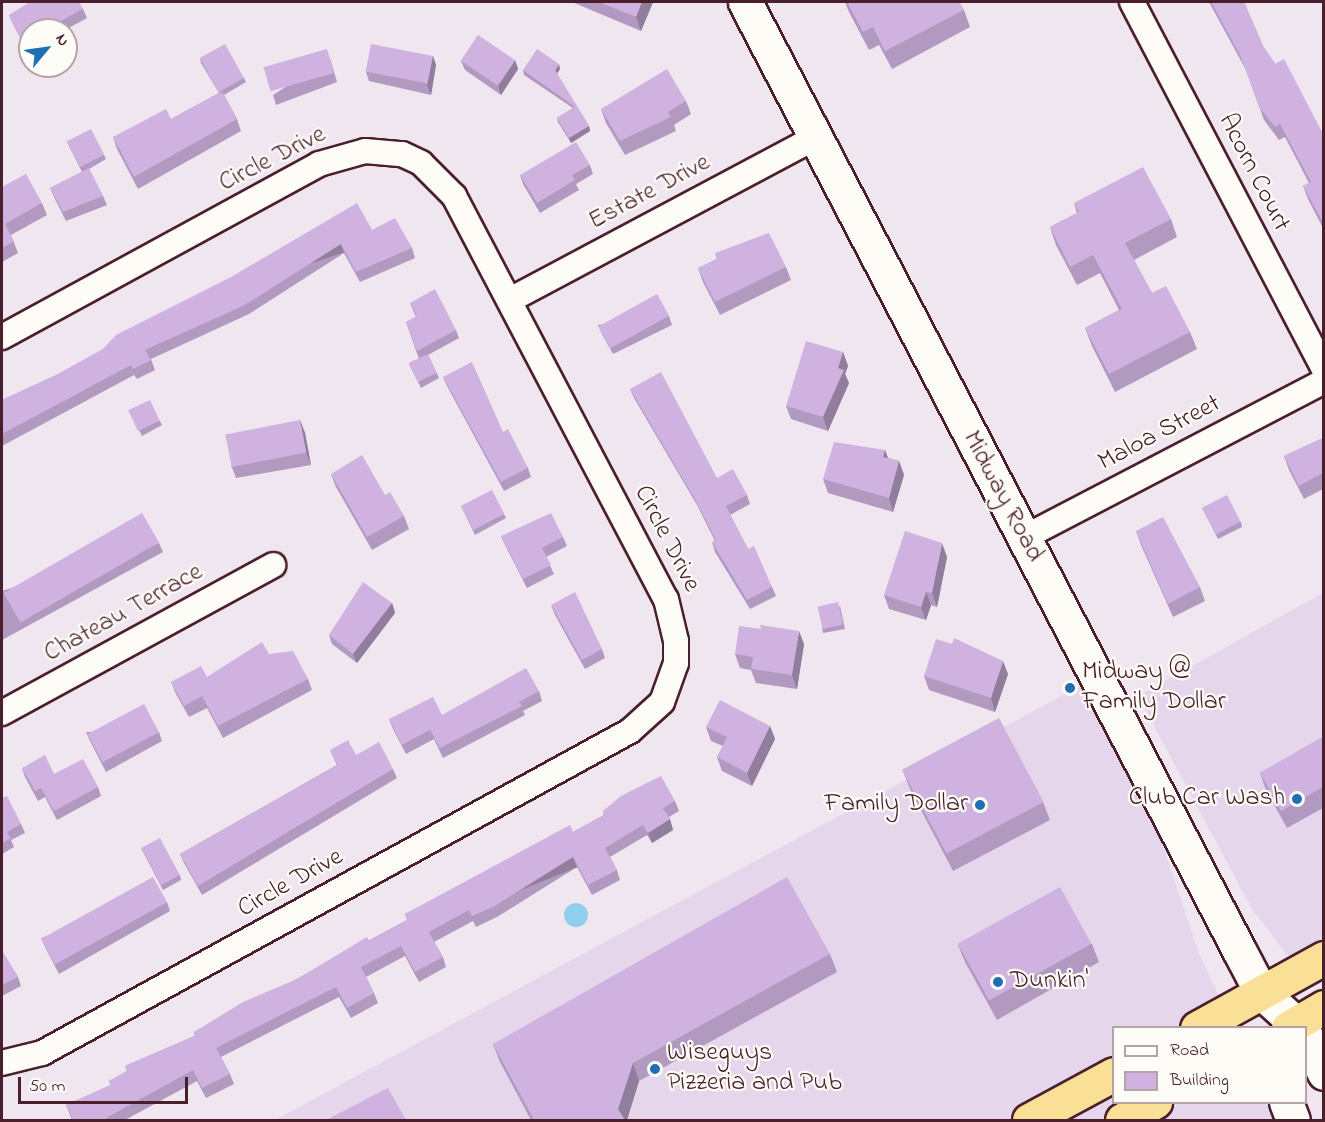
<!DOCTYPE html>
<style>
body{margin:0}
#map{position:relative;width:1325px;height:1122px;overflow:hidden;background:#efe6f0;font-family:"Indie Flower",sans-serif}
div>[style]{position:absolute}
.built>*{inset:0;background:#e5d6eb}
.water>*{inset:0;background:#8ecfef}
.round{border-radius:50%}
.roads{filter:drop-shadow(2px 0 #4a1f2b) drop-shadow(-2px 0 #4a1f2b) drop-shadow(0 2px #4a1f2b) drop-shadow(0 -2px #4a1f2b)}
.minor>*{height:24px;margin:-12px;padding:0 12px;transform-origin:12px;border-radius:12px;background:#fdfcf7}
.secondary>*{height:33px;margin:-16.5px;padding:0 16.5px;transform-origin:16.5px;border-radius:16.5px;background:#fdfcf7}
.trunk>*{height:33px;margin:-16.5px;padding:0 16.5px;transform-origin:16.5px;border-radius:16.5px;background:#fadf96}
.wall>*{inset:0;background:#b299c0}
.shaded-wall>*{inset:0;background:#917d9c;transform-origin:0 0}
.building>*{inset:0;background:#cfb2df;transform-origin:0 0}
.dots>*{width:16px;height:16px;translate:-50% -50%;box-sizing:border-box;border:3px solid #fdfcf7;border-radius:50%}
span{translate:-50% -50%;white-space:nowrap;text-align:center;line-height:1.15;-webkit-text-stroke:4.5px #fdfcf7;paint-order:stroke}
.street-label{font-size:26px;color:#4a1f2b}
.poi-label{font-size:26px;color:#4a1f2b}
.left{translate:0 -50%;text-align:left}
.right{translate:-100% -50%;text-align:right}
.frame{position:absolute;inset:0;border:3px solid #4a1f2b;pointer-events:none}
.legend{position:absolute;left:1112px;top:1026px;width:195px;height:78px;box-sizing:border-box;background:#fdfcf7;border:2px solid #b5a4a5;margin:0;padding:8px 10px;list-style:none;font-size:18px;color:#4a1f2b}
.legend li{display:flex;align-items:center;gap:12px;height:30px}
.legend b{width:30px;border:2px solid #b5a4a5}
.north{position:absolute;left:18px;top:18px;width:60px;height:60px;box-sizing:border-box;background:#fdfcf7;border:2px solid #b5a4a5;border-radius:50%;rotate:61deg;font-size:16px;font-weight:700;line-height:24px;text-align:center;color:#4a1f2b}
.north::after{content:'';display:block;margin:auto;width:21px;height:27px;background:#1f6fb2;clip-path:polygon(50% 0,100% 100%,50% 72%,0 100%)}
.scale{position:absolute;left:18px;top:1077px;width:170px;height:27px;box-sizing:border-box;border:3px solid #4a1f2b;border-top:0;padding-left:8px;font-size:18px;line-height:21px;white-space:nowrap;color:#4a1f2b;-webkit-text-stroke:4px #fdfcf7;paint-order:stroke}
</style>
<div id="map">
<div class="built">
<div style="clip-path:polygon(1323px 593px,1323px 949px,1288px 956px,1252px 909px,1138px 696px)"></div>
<div style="clip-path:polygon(1078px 687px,1117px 708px,1198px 951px,1233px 1027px,1114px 1028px,1114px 1102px,1267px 1103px,1275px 1120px,275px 1120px)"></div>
</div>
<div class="water">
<div class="round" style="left:564px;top:903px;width:24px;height:24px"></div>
</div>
<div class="roads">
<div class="minor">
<div style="left:1132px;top:2px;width:415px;rotate:62.4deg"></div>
<div style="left:510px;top:300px;width:347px;rotate:-28deg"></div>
<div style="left:2px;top:337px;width:361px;rotate:-28.6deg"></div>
<div style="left:319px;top:164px;width:48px;rotate:-15.8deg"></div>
<div style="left:365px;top:151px;width:37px;rotate:5deg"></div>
<div style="left:402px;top:154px;width:21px;rotate:25deg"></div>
<div style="left:421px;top:163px;width:47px;rotate:45deg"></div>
<div style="left:454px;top:196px;width:455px;rotate:62.3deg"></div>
<div style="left:666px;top:599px;width:43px;rotate:76.6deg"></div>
<div style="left:676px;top:641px;width:22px;rotate:90deg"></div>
<div style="left:676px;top:663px;width:41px;rotate:109.7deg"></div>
<div style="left:662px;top:702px;width:43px;rotate:137.8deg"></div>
<div style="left:630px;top:731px;width:670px;rotate:151.29deg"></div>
<div style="left:42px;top:1053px;width:41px;rotate:166deg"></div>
<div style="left:1023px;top:538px;width:339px;rotate:-27.5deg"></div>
<div style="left:2px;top:713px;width:309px;rotate:-28.6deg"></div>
</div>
<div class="secondary">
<div style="left:745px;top:2px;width:1071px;rotate:62.48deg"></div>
<div style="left:1240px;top:952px;width:45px;rotate:62.3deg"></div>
<div style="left:1261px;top:992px;width:54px;rotate:42deg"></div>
<div style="left:1306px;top:1036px;width:41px;rotate:64.1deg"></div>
<div style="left:1286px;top:1102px;width:19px;rotate:69deg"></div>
</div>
<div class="trunk">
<div style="left:1197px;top:1028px;width:145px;rotate:-28.9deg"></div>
<div style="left:1288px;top:1028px;width:42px;rotate:-30.3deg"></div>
<div style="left:1029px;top:1120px;width:97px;rotate:-28.4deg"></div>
<div style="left:1122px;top:1120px;width:38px;rotate:-29deg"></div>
</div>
</div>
<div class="wall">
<div style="clip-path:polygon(572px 2px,653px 2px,641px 31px)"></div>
<div style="clip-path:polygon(845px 2px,959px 2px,964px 10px,970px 27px,892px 69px,879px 45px,869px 50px,849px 12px)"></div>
<div style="clip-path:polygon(1209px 2px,1244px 2px,1263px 46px,1323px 134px,1323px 228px,1308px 199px,1303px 186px,1309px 183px,1285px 137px,1279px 140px,1264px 120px,1246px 70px)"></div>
<div style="clip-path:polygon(83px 9px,87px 18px,65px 30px,30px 30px,30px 49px,27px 51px,13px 24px,9px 15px)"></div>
<div style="clip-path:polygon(433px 56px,436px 65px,431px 95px,369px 81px,366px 72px)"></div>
<div style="clip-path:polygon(200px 58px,244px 78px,246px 82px,224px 95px,237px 119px,241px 131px,138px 189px,117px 149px,113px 137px,171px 119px,219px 93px,201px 63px)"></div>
<div style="clip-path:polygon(330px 58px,337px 82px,276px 105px,273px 95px)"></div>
<div style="clip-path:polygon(515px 60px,518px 69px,501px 95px,465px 70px,461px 61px)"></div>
<div style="clip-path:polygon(560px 69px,557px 74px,589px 126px,590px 131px,571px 143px,558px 122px,557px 118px,573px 108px,524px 75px,523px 70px)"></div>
<div style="clip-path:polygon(686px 101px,691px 114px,674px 125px,676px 131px,625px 155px,606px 123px,601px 109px)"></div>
<div style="clip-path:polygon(67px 142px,104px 155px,106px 159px,89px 169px,103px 196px,107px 205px,66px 221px,54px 197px,50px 188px,82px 172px)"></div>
<div style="clip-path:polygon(590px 165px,593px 174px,576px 184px,579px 190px,540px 213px,523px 184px,520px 175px)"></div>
<div style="clip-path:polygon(2px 187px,42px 203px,47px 215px,11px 235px,18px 253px,2px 262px)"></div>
<div style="clip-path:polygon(1074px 203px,1171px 219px,1177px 237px,1134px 260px,1152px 293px,1190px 332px,1197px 349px,1115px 392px,1092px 346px,1085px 328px,1119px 310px,1100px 273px,1077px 285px,1056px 245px,1050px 227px,1077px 213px)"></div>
<div style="clip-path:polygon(372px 230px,412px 248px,415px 258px,360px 282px,344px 253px,249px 314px,151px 359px,155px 370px,137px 379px,134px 375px,2px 446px,2px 400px)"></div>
<div style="clip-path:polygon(715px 253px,786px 267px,791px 280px,720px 315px,703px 282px,698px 268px,717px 259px)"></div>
<div style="clip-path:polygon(410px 303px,456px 330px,459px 338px,428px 355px,439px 378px,421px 388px,409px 364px,419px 359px,406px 322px,416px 317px)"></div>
<div style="clip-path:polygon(669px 316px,672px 325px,613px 354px,602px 334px,598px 325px)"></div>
<div style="clip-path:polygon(843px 352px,848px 366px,845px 374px,849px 383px,828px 431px,791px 419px,786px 406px)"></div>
<div style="clip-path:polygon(443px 377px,503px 432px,528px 468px,531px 477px,504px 491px,447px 386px)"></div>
<div style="clip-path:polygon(630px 389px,717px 478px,747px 495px,750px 504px,730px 515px,748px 549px,772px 587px,776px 596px,750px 609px,715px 552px,712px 542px,715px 541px,697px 505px,634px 398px)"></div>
<div style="clip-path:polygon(129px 411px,160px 421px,162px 425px,142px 436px)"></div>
<div style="clip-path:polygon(300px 420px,305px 433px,311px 465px,236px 478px,231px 465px)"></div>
<div style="clip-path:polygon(1323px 438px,1323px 489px,1304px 499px,1289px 470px,1284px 456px)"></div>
<div style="clip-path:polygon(885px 450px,888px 458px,899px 461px,904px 475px,893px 512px,828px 493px,823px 479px)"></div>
<div style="clip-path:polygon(331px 474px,385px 495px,404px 516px,409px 529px,372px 550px,336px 487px)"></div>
<div style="clip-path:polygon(461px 506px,504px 514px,506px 518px,475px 535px)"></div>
<div style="clip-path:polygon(1202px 508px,1241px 522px,1242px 527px,1218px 539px)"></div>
<div style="clip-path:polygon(1136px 531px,1200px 587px,1205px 601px,1173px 617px,1141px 545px)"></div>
<div style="clip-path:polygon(501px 536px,563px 537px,567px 546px,546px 557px,554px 574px,527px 588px,505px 545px)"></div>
<div style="clip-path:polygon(159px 543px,163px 552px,2px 640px,2px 591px)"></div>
<div style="clip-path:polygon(947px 557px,937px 607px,931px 605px,926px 620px,889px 609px,884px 595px)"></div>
<div style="clip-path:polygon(392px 603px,395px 613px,357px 663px,332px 644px,329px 635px)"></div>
<div style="clip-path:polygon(551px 605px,602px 649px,605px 658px,585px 669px,555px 615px)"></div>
<div style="clip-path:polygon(840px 606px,845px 629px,823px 633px,822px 628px)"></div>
<div style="clip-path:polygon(760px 625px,804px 644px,797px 689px,756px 683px,751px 670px,740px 668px,735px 654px,762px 629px)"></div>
<div style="clip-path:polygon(269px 654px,308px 679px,312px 690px,223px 738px,207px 708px,189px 717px,176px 694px,171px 682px,207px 677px)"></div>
<div style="clip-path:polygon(1008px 674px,995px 712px,929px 690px,924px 676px)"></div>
<div style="clip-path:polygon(539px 691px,542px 701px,523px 711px,525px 715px,443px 758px,434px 739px,406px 754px,393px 729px,389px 719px,442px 715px)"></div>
<div style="clip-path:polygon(770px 726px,775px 739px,752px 786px,722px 771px,717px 757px,723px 746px,711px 741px,706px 727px)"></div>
<div style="clip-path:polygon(86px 732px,159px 732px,162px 741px,106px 772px,90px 741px)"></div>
<div style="clip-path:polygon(1323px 737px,1323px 808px,1287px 828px,1266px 790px,1260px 773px)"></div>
<div style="clip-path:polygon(330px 750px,356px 755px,393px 769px,397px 778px,202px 895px,184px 863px,180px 854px,337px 765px)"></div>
<div style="clip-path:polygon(22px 768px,54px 774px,98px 787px,101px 796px,57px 820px,45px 797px,38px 801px,25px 777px)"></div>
<div style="clip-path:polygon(903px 771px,1043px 802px,1050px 820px,953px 871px,910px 789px)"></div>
<div style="clip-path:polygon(2px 798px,21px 824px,25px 833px,11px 840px,14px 847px,2px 854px)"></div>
<div style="clip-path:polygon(675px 801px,679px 811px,669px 817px,673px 830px,652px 843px,647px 835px,610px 857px,617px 870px,620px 880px,592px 895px,577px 867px,497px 917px,476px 927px,473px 921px,434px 942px,443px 957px,446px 967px,419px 982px,405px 956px,366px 977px,374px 993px,378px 1003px,351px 1018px,339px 997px,221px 1057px,230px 1074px,234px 1084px,206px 1098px,197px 1081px,125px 1120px,72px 1120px,66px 1105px,111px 1085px,109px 1081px,127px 1071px,125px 1066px,195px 1036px,194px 1032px,297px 979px,407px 920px,405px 914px,573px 832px,604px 815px,603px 811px)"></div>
<div style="clip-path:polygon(141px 848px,180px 875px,181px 880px,163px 890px)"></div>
<div style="clip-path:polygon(167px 902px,170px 911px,59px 974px,45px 947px,41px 938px)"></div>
<div style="clip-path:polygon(1092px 944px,1099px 962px,997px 1020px,965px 962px,958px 945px)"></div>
<div style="clip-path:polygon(2px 951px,18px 977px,21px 986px,2px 996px)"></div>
<div style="clip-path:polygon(830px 954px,837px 972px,639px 1081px,627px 1120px,531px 1120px,500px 1062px,493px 1044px)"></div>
</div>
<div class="shaded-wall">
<div style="clip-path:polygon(642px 2px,653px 2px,641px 31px,636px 17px)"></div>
<div style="clip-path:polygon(433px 56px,436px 65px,431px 95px,427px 85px)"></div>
<div style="clip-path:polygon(515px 60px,518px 69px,501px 95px,498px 85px)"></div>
<div style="clip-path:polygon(559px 64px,560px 69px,556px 75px,555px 70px)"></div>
<div style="clip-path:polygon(589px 126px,590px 131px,571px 143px,569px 138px)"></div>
<div style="left:341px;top:244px;width:9px;height:114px;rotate:72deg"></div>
<div style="clip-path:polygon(843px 352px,848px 366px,845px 374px,849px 383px,828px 431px,823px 417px)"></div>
<div style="clip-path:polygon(300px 420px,305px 433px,311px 465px,306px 452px)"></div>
<div style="clip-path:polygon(885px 450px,890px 464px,883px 457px)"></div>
<div style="clip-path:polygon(899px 461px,904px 475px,893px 512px,889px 498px)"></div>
<div style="clip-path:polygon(942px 543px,947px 557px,937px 607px,932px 593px)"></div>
<div style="clip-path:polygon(926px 592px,931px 605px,926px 620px,921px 607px)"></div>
<div style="clip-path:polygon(392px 603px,395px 613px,357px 663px,353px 654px)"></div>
<div style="clip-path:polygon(799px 631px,804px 644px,797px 689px,792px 675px)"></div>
<div style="clip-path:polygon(1003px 661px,1008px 674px,995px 712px,991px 698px)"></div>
<div style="clip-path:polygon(770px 726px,775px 739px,752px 786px,747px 773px)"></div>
<div style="clip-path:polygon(670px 819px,673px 830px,652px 843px,648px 833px)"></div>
<div style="left:573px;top:857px;width:11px;height:94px;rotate:68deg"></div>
<div style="clip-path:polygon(633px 1063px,639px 1081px,627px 1120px,623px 1120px,618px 1109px)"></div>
</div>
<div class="building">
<div style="clip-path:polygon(30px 2px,79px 2px,83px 9px,45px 30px,30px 30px,30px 38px,23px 42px,9px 15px)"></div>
<div style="clip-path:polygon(599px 2px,642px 2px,636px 17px)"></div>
<div style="clip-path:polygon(847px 2px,959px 2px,964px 10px,885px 51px,873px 27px,863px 32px)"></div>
<div style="clip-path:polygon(1211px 2px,1244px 2px,1263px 46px,1275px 64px,1284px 59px,1323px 134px,1323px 223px,1303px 186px,1311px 182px,1280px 124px,1275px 127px,1259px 107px,1241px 57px)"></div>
<div style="left:478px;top:35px;width:45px;height:31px;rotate:34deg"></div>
<div style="left:225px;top:44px;width:39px;height:29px;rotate:61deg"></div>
<div style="left:371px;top:44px;width:63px;height:28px;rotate:11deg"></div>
<div style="left:327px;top:49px;width:25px;height:66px;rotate:74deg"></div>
<div style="clip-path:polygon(537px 49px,559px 64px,555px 70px,589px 126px,569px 138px,557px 118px,575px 107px,523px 70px)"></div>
<div style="clip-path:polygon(667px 69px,686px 101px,668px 112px,671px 117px,620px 141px,601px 109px)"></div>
<div style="clip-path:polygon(222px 92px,237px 119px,134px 177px,113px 137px,166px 109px,171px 119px)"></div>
<div style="left:91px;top:129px;width:29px;height:27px;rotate:63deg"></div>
<div style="clip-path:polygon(576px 142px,590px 165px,572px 175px,575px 180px,537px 203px,520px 175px)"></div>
<div style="clip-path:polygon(1143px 167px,1171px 219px,1125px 243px,1152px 293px,1166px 286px,1190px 332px,1109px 374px,1085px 328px,1122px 309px,1093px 255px,1070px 267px,1050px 227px,1079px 212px,1074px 203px)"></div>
<div style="clip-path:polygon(89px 168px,103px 196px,63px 212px,50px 188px)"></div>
<div style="clip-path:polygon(26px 174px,42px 203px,5px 224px,14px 241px,2px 248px,2px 187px)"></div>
<div style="clip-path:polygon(357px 203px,372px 230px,395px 218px,412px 248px,356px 272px,341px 244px,245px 305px,145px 350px,151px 360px,133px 369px,131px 365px,2px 434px,2px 400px,54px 376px,103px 349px,116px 335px,231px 277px)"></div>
<div style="clip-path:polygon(769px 233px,786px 267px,715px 302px,698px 268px,718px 259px,715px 253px)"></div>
<div style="clip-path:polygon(435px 289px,456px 330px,417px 351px,406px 322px,417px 316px,410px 303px)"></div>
<div style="left:657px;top:294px;width:25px;height:67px;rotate:61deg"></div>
<div style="clip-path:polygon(806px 341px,843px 352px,838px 368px,844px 370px,823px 417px,786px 406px)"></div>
<div style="left:428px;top:354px;width:21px;height:21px;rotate:65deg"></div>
<div style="clip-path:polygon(472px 362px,503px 432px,508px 429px,528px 468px,501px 482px,443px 377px)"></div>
<div style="clip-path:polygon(661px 372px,717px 478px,733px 469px,747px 495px,726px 506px,748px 549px,754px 546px,772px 587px,747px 600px,712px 542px,716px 540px,693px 496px,630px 389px)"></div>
<div style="left:150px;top:400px;width:23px;height:24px;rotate:65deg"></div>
<div style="left:300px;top:420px;width:33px;height:76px;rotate:79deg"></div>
<div style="clip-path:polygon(1323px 438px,1323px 473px,1299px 486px,1284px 456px)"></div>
<div style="clip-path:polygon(834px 442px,885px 450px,883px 457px,899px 461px,889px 498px,823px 479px)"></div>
<div style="clip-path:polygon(362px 455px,385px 495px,390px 492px,404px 516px,367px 537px,331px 474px)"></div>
<div style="left:492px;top:490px;width:27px;height:35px;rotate:63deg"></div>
<div style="left:1227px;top:495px;width:30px;height:28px;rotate:63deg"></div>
<div style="left:142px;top:513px;width:34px;height:160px;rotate:60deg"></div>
<div style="clip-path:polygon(551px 513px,563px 537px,542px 548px,551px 565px,523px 579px,501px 536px)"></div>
<div style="clip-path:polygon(1163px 517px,1200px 587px,1168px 604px,1136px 531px)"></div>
<div style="clip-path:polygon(905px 531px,942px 543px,932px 593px,926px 592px,921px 607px,884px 595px)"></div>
<div style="clip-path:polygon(363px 582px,392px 603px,353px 654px,329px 635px)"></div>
<div style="clip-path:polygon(575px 592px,602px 649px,582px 660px,551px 605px)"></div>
<div style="left:838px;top:602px;width:23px;height:21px;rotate:77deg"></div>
<div style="clip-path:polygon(760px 625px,799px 631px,792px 675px,751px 669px,753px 657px,735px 654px,739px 626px,762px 629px)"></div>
<div style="clip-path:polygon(954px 638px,1003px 661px,991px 698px,924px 676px,936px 639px,952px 644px)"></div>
<div style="clip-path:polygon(262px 642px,269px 654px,293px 651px,308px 679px,218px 726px,202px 696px,184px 706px,171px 682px,201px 666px,207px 677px)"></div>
<div style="clip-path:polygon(526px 668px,539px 691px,519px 702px,522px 706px,440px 748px,430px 730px,402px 745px,389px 719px,433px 697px,442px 715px)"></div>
<div style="clip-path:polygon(720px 700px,770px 726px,747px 773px,717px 757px,727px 737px,706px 727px)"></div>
<div style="left:144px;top:704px;width:32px;height:64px;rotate:62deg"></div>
<div style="left:999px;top:718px;width:95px;height:110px;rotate:62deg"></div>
<div style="clip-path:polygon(1323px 737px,1323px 787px,1281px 811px,1260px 773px)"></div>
<div style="clip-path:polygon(348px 740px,356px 755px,379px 742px,393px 769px,198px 886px,180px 854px,338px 765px,330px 750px)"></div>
<div style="clip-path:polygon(45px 755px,54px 774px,83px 759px,98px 787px,54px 811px,41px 788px,35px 791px,22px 768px)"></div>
<div style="clip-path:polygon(661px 776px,675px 801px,663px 808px,670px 819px,648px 833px,643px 825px,605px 848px,617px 870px,588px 885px,573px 857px,493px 907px,472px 916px,469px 910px,429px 932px,443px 957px,415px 972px,401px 946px,361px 967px,374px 993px,347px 1008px,336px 987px,216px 1048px,230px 1074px,202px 1088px,193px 1070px,108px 1117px,105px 1120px,73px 1120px,66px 1105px,111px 1085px,109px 1081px,127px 1071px,125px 1066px,196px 1035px,194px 1032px,243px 1002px,297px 979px,367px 937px,369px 941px,407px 920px,405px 914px,570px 825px,573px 832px,605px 815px,603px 811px,621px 796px)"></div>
<div style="clip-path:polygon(7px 796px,21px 824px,7px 832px,11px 838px,2px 843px,2px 798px)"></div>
<div style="left:160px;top:838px;width:42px;height:21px;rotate:62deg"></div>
<div style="left:153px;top:877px;width:29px;height:128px;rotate:61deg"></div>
<div style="clip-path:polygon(787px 877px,830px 954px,633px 1063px,618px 1109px,625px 1120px,534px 1120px,493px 1044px)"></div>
<div style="left:1060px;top:887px;width:65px;height:117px;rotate:61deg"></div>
<div style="clip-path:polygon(2px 951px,18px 977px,2px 985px)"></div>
<div style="clip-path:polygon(388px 1088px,406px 1120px,326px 1120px)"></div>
</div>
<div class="dots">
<div style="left:1070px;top:688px;background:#1f6fb2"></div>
<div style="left:1297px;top:799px;background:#1f6fb2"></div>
<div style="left:980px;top:805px;background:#1f6fb2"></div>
<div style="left:998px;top:982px;background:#1f6fb2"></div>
<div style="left:655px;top:1069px;background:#1f6fb2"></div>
</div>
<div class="street-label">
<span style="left:273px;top:160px;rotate:-27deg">Circle Drive</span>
<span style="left:1253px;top:173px;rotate:63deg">Acorn Court</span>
<span style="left:650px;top:193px;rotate:-28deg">Estate Drive</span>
<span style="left:1160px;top:434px;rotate:-28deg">Maloa Street</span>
<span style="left:1002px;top:497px;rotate:62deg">Midway Road</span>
<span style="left:666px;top:539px;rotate:63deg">Circle Drive</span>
<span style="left:124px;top:614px;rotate:-29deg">Chateau Terrace</span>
<span style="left:291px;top:884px;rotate:-29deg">Circle Drive</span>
</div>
<div class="poi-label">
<span class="left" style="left:1082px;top:688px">Midway @<br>Family Dollar</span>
<span class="right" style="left:1285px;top:799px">Club Car Wash</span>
<span class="right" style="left:968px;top:805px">Family Dollar</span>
<span class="left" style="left:1010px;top:982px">Dunkin'</span>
<span class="left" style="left:667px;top:1069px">Wiseguys<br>Pizzeria and Pub</span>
</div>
<div class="frame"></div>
<ul class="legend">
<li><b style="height:8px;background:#fdfcf7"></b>Road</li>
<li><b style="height:16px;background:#cfb2df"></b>Building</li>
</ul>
<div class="north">N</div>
<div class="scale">50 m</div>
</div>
